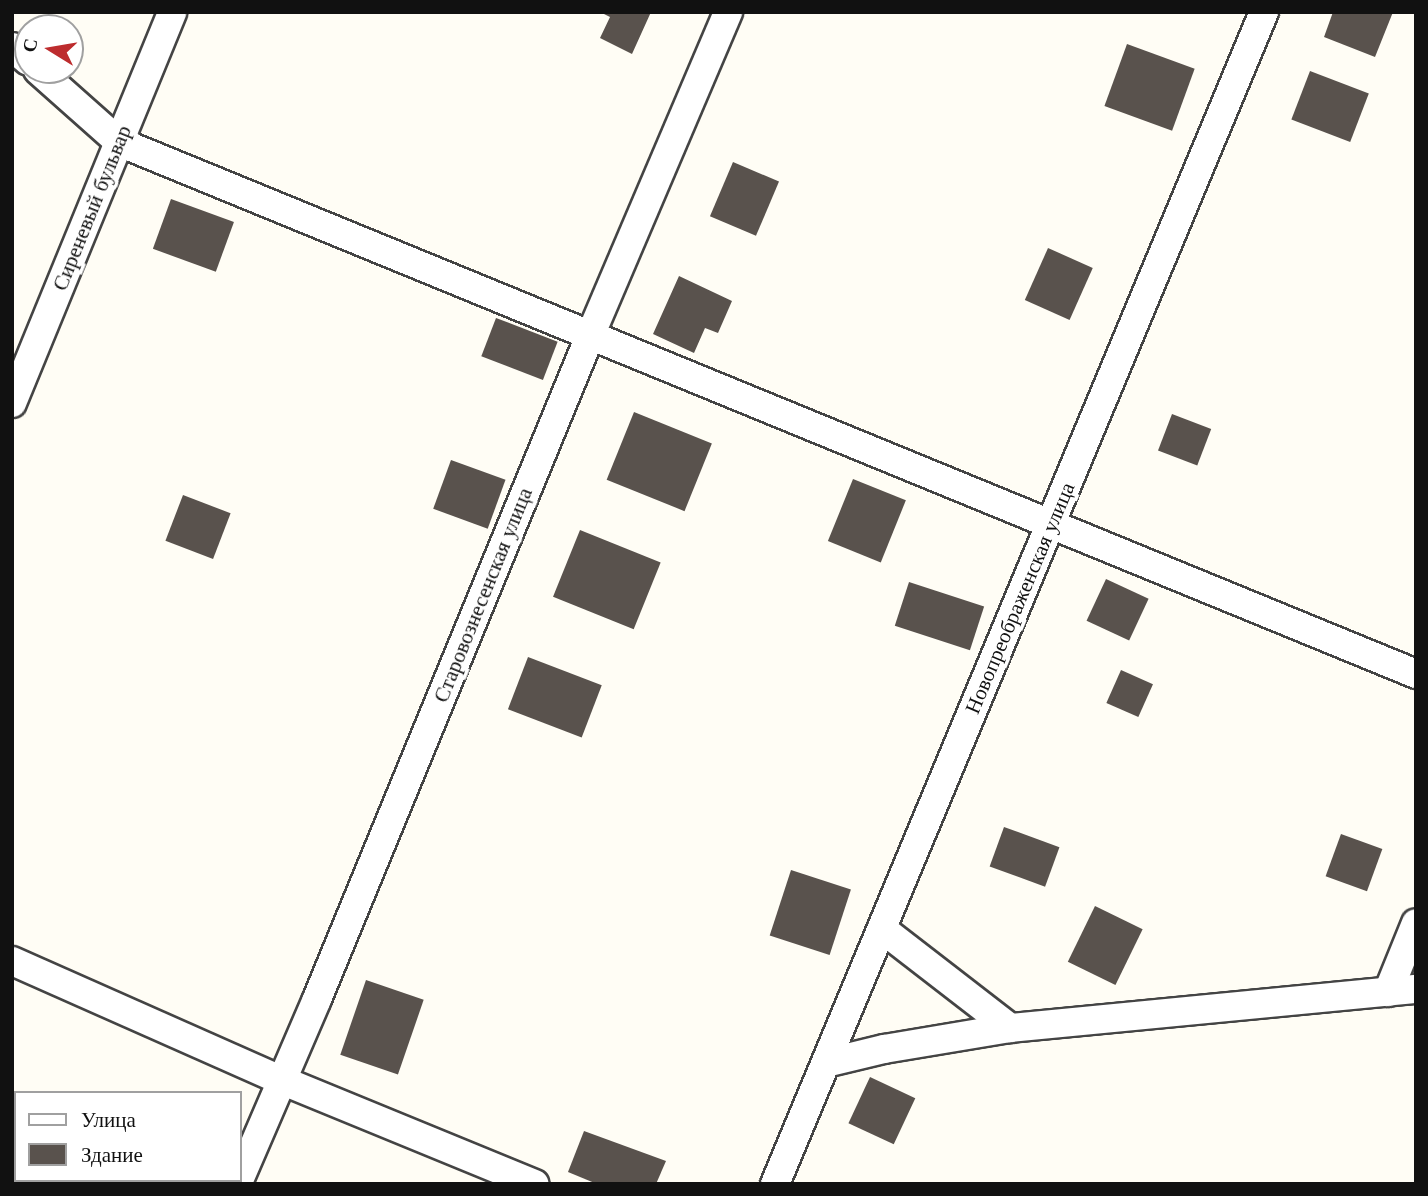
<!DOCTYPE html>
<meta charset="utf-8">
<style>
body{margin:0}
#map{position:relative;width:1428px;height:1196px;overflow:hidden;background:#fffdf5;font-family:"Libre Baskerville",serif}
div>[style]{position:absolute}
.building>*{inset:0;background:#59524d;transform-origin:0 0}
.roads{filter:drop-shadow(2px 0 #444) drop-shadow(-2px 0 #444) drop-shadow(0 2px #444) drop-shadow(0 -2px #444)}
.street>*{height:28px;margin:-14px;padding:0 14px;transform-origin:14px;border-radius:14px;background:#fff}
span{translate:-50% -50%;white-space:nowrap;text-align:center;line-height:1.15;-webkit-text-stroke:7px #fff;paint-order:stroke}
.street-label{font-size:21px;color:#111}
.frame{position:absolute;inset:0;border:14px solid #111;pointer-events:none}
.legend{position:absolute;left:14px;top:1091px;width:228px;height:91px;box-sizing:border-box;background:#fff;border:2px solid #a0a0a0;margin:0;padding:9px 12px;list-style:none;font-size:21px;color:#111}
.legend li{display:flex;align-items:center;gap:14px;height:35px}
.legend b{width:35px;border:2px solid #a0a0a0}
.north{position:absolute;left:14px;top:14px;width:70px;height:70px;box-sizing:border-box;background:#fff;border:2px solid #a0a0a0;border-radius:50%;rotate:281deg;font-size:19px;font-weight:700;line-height:28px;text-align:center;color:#111}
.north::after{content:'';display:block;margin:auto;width:24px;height:32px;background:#bd2c2e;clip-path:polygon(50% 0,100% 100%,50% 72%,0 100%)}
</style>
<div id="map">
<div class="building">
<div style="clip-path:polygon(600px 12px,651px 12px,632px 54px,600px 38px,610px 17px)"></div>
<div style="clip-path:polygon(1333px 12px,1393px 12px,1375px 57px,1324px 37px)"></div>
<div style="left:1127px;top:44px;width:72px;height:66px;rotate:20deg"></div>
<div style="left:1310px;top:71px;width:63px;height:52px;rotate:21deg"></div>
<div style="left:733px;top:162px;width:50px;height:59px;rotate:23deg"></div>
<div style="left:171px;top:199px;width:67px;height:53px;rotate:20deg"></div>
<div style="left:1048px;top:248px;width:49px;height:57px;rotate:24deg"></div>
<div style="clip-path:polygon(679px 276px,732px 301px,718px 333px,705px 328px,694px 353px,653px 334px)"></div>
<div style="left:496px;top:318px;width:66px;height:41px;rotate:21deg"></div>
<div style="left:634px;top:412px;width:84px;height:73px;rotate:22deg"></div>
<div style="left:1172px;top:414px;width:42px;height:39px;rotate:21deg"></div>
<div style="left:451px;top:460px;width:58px;height:52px;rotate:20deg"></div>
<div style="left:853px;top:479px;width:57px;height:67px;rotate:22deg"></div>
<div style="left:183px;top:495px;width:51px;height:49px;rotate:21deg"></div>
<div style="left:580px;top:530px;width:87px;height:72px;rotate:22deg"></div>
<div style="left:1106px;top:579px;width:47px;height:46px;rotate:25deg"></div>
<div style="left:909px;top:582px;width:79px;height:46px;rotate:18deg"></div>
<div style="left:528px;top:657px;width:79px;height:56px;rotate:21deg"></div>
<div style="left:1121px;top:670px;width:35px;height:36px;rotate:24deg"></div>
<div style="left:1004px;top:827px;width:59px;height:42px;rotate:20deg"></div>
<div style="left:1341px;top:834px;width:44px;height:45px;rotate:20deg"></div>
<div style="left:791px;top:870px;width:63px;height:69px;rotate:18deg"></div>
<div style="left:1095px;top:906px;width:53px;height:62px;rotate:26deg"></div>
<div style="left:366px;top:980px;width:61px;height:79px;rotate:19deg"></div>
<div style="left:870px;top:1077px;width:50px;height:51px;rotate:25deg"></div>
<div style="clip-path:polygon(584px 1131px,666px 1161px,656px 1184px,597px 1184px,568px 1172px)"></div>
</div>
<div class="roads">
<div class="street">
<div style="left:12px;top:47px;width:21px;rotate:41deg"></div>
<div style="left:38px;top:70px;width:108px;rotate:41.6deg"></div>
<div style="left:119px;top:142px;width:1402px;rotate:22.3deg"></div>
<div style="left:12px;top:403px;width:422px;rotate:-67.7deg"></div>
<div style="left:882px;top:929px;width:162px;rotate:37.7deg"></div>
<div style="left:12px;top:961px;width:294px;rotate:23.9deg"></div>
<div style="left:281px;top:1080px;width:274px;rotate:22.3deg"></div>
<div style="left:1388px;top:992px;width:74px;rotate:-67.9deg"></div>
<div style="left:826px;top:1063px;width:60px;rotate:-13.6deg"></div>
<div style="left:884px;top:1049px;width:128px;rotate:-9.5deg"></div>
<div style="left:1010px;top:1028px;width:408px;rotate:-5.5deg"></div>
<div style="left:240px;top:1178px;width:195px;rotate:-66.7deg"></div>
<div style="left:317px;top:999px;width:717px;rotate:-67.62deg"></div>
<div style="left:590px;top:336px;width:352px;rotate:-66.9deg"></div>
<div style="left:775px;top:1184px;width:1270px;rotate:-67.35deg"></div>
</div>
</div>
<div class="street-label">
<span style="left:92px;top:208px;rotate:-68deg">Сиреневый бульвар</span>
<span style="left:483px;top:595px;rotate:-68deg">Старовознесенская улица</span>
<span style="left:1020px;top:598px;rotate:-67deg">Новопреображенская улица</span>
</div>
<div class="frame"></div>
<ul class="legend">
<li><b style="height:9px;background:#fff"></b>Улица</li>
<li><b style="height:19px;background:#59524d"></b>Здание</li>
</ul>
<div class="north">С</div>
</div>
